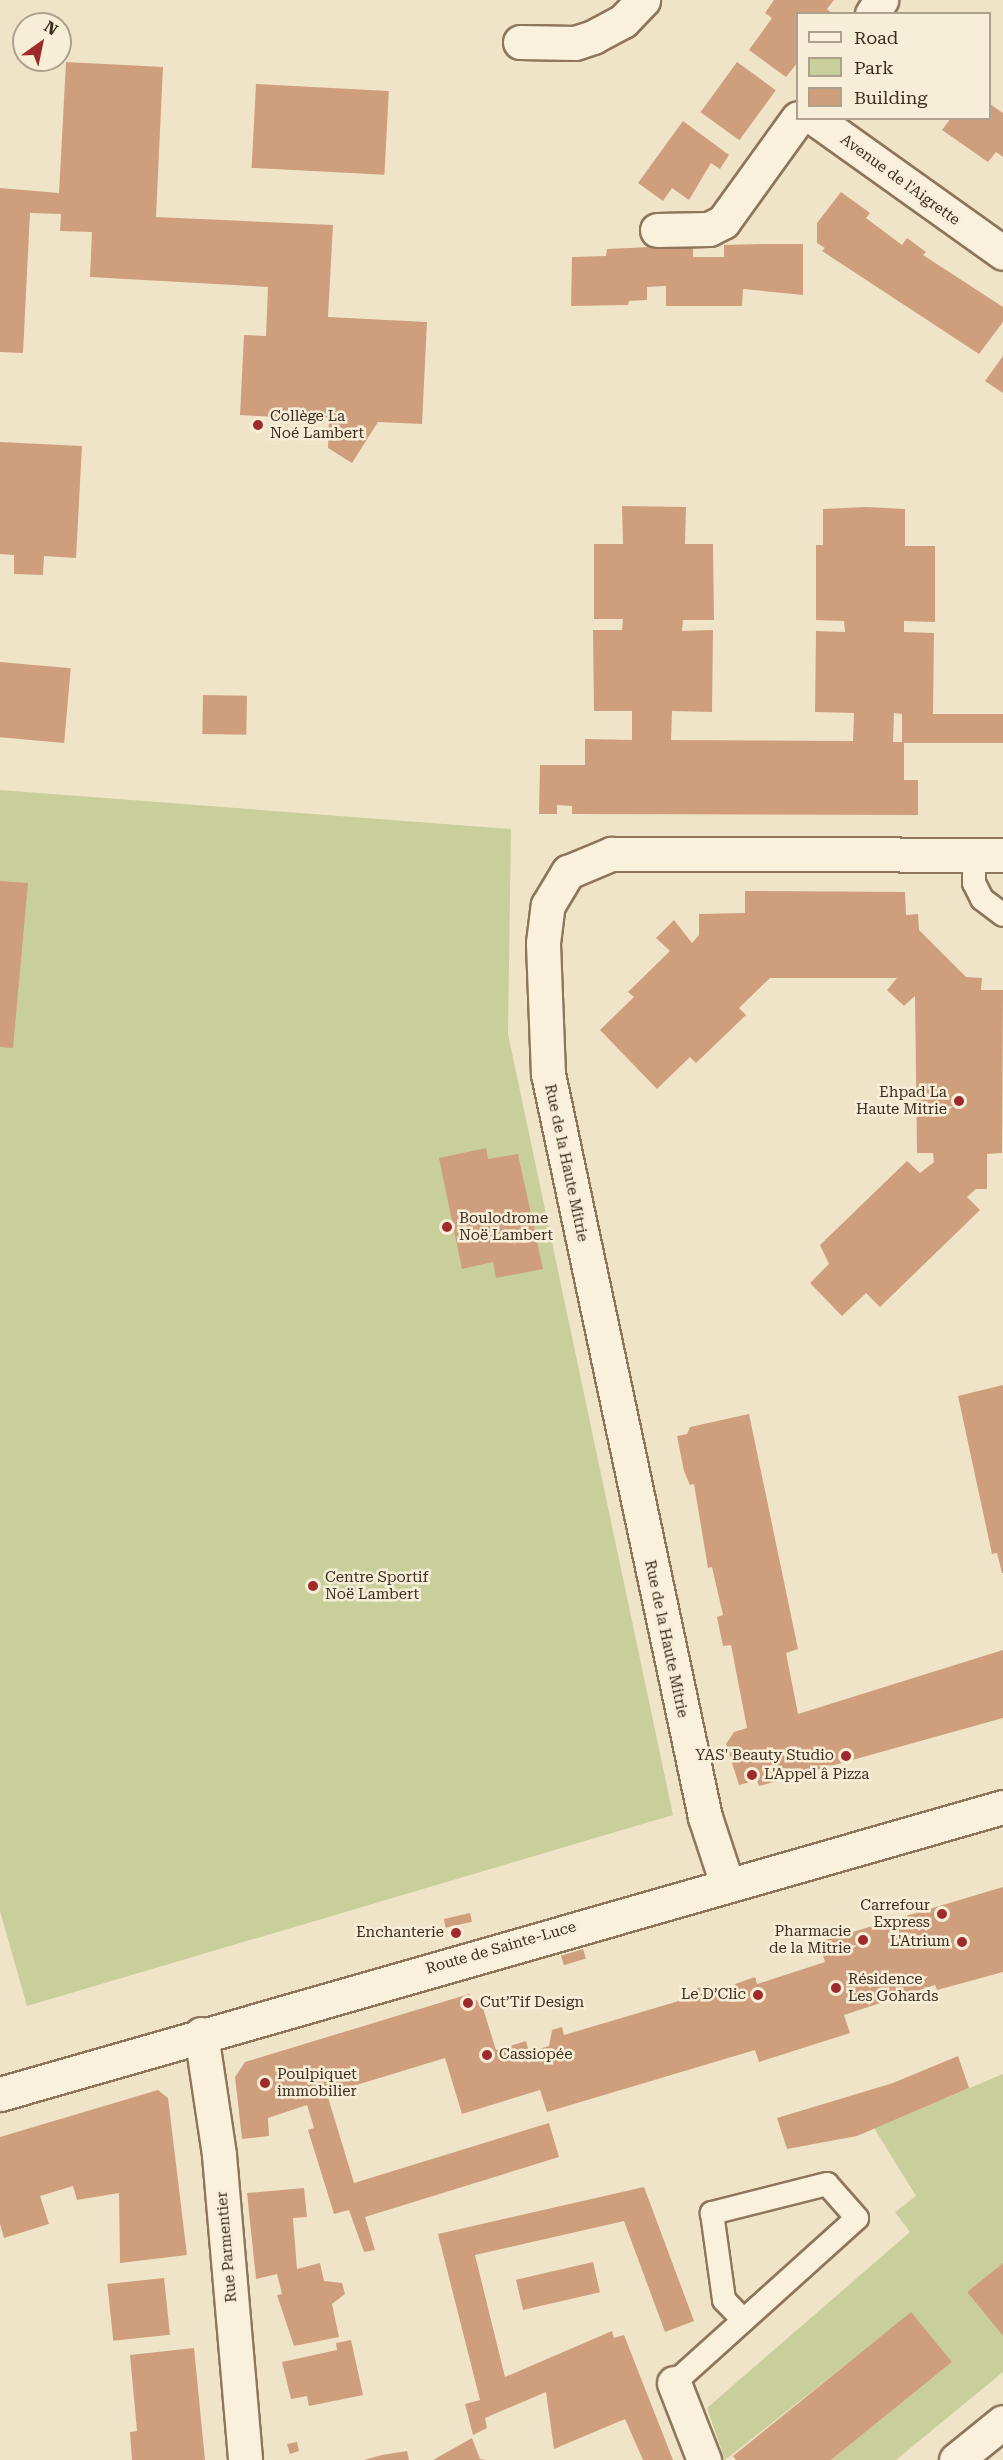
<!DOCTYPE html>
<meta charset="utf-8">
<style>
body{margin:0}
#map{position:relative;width:1003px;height:2460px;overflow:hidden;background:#f0e4c8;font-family:"Roboto Serif",serif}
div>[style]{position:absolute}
.green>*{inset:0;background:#c9cf9b}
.building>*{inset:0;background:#cf9f7d;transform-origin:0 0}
.roads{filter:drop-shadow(2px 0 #8d765c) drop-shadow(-2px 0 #8d765c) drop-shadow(0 2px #8d765c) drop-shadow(0 -2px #8d765c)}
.lane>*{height:22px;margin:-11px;padding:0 11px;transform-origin:11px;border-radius:11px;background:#faf1dc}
.street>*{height:33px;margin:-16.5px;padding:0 16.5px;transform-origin:16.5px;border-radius:16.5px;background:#faf1dc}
.secondary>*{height:33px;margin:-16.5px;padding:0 16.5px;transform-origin:16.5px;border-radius:16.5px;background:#faf1dc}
.dots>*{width:16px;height:16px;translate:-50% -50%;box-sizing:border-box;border:3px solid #f7eed8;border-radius:50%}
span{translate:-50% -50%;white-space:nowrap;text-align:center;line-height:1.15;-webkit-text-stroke:5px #f7eed8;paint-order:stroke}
.street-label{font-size:15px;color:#3d2e20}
.poi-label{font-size:15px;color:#3d2e20}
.left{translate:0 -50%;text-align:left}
.right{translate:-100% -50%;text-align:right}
.legend{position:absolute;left:796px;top:12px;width:195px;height:108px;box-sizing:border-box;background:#f7eed8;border:2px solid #ada18e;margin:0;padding:8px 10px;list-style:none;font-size:18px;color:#3d2e20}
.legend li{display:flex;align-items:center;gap:12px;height:30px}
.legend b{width:30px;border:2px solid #ada18e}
.north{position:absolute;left:12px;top:12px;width:60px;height:60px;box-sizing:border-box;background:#f7eed8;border:2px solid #ada18e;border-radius:50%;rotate:33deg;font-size:16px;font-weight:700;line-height:24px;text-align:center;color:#3d2e20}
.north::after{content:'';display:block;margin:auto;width:21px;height:27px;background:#9e2a2b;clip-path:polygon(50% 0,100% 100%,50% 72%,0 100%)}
</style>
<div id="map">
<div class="green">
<div style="clip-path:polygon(0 790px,511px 829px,508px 1034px,673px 1815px,27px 2006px,0 1911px)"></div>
<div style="clip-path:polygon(1003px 2074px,1003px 2263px,967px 2292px,1003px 2336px,1003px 2372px,896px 2460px,831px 2460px,952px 2362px,911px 2313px,725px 2460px,707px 2408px,910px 2232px,895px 2212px,916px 2196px,874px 2128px)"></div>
</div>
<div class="building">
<div style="clip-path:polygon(774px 0,834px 0,827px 9px,833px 14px,798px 14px,798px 62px,786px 77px,749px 50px,772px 18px,765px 13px)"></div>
<div style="clip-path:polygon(66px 62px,163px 67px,156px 217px,333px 225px,328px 317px,427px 322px,422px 424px,378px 422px,352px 463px,328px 448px,329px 420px,240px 415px,244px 335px,266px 336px,268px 287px,90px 277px,92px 232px,60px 231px,61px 214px,30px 213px,23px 353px,0 352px,0 188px,59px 193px)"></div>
<div style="left:737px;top:62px;width:48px;height:62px;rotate:36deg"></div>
<div style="left:256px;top:84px;width:133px;height:84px;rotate:3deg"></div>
<div style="clip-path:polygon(990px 104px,1003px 113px,1003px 157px,996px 152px,988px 162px,942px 130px,951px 118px,990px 118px)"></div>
<div style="clip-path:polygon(683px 121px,729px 155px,720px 169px,711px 163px,689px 200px,672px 188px,663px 201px,638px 183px)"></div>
<div style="clip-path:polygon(841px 192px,870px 213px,866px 218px,902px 245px,907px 238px,926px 252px,923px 255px,1003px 307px,1003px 322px,979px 354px,822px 251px,825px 248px,817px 243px,817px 223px)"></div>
<div style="clip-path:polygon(762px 244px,803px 244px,803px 295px,743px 289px,742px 306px,666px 306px,666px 286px,647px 287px,647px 300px,629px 301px,628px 305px,571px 306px,572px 257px,606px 256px,607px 249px,693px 245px,693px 257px,724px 257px,724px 245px)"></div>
<div style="clip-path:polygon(1003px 356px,1003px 393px,985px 381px)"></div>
<div style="clip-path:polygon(0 442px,82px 446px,76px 558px,44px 556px,43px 575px,14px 574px,14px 555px,0 554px)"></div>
<div style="clip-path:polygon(evenodd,622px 506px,686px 507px,685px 544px,713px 544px,714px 620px,683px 620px,682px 631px,713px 630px,712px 712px,672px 711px,671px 740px,853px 741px,854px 713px,815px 712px,816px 631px,845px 632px,844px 621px,816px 620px,816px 545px,823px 545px,823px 509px,866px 507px,905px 509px,905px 546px,935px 546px,935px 622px,904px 621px,904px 632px,934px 633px,933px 714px,1003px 714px,1003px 743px,904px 743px,904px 780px,918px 780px,918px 815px,572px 814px,572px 806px,557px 805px,557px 814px,539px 814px,540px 765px,585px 765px,585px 739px,632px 740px,632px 711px,594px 711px,593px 630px,622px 630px,623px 619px,594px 619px,594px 544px,623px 544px,622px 506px,894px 713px,902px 714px,902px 742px,893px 742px,894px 713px)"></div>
<div style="left:0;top:662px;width:71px;height:75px;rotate:5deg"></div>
<div style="left:203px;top:695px;width:44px;height:39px;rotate:1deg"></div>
<div style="clip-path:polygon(0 881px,28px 883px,13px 1048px,0 1047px)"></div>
<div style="clip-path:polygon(745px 891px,905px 892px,906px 915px,918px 914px,919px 930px,966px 977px,982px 978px,981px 990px,1003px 990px,1002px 1153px,987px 1154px,987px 1189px,976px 1189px,967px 1197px,980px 1210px,880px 1307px,866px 1293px,842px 1316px,810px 1283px,829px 1264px,820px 1245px,907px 1161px,920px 1173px,934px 1162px,933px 1153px,917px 1153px,915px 996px,904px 1006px,887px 990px,897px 978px,770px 978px,739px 1008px,746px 1015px,696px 1063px,690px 1057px,657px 1089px,600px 1030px,634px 997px,628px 992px,670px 951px,656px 938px,674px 920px,692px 943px,699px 935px,699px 914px,745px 913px)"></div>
<div style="clip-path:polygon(486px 1148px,488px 1159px,518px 1154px,543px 1269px,496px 1278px,493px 1262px,462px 1269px,439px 1158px)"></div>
<div style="clip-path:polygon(1003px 1385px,1003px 1573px,1002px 1573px,997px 1553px,992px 1554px,958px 1396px)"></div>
<div style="clip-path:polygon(749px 1414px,798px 1649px,786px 1653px,798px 1714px,1003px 1650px,1003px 1718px,759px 1786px,757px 1780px,739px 1785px,726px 1744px,734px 1732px,747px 1728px,731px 1645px,723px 1646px,717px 1617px,723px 1615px,712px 1567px,708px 1568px,694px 1484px,690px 1485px,684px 1471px,677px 1436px,687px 1434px,690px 1427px)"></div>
<div style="clip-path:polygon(1003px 1887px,1003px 1972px,937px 1990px,935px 1985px,844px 2015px,850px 2033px,759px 2062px,755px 2050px,547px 2112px,540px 2090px,462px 2114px,445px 2058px,327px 2094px,354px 2183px,549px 2123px,559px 2157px,365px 2217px,375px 2250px,364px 2252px,349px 2210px,334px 2214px,308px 2130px,314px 2128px,307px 2105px,268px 2118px,269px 2136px,242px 2139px,235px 2077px,245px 2062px,469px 1994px,482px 2005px,496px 2050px,526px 2041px,529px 2052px,549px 2046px,552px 2030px,562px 2027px,564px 2035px,699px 1995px,697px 1988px,708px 1985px,718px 1996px,737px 1991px,735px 1984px,755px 1977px,757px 1984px,825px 1962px,819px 1942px)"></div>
<div style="left:470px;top:1913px;width:9px;height:27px;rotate:77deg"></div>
<div style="left:583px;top:1949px;width:10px;height:23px;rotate:73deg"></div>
<div style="clip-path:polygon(958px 2056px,969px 2088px,857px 2136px,787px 2149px,777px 2118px,893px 2083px)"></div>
<div style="clip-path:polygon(158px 2090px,168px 2098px,187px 2255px,120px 2263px,119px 2193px,77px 2200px,73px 2186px,40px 2196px,49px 2224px,4px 2238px,0 2224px,0 2137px)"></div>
<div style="clip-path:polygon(644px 2187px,694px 2321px,665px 2332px,624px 2221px,475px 2255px,505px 2377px,612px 2331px,614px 2338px,624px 2335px,673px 2460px,643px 2460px,625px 2419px,554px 2449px,546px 2392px,485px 2418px,487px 2428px,473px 2435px,465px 2404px,480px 2400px,438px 2234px)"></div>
<div style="clip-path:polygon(304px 2188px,307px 2217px,293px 2218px,297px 2269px,320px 2263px,324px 2281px,342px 2283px,345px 2294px,332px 2304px,339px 2337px,294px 2346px,277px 2295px,282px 2294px,277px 2274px,256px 2279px,247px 2193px)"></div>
<div style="left:593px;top:2262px;width:31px;height:79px;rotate:77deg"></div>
<div style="clip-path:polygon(1003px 2263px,1003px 2336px,967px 2292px)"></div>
<div style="left:164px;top:2278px;width:57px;height:57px;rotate:84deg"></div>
<div style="clip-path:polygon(911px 2312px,952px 2362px,831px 2460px,736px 2460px,733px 2456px)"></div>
<div style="clip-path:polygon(351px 2340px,363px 2395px,309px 2406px,307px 2396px,291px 2399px,282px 2362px,337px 2350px,336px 2343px)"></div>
<div style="clip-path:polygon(194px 2348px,205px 2460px,132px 2460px,130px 2432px,137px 2431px,130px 2355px)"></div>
<div style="clip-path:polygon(472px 2438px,480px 2459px,487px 2460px,433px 2460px)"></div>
<div style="clip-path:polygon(297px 2442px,299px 2451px,290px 2454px,287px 2444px)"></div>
<div style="clip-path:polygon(407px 2451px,409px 2460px,364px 2460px,382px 2455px)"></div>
</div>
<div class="roads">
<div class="lane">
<div style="left:974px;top:856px;width:27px;rotate:90deg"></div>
<div style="left:974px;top:883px;width:18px;rotate:63deg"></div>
<div style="left:982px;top:899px;width:26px;rotate:37deg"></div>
<div style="left:674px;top:2383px;width:246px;rotate:-42deg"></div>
<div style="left:857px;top:2218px;width:45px;rotate:-131.4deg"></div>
<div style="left:827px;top:2184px;width:119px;rotate:165.8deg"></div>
<div style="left:712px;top:2213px;width:88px;rotate:82.1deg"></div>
<div style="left:724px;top:2300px;width:28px;rotate:46deg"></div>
</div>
<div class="street">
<div style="left:872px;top:14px;width:17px;rotate:-57deg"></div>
<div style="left:520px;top:42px;width:55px;rotate:1deg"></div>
<div style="left:575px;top:43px;width:19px;rotate:-18deg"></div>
<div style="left:593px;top:37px;width:34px;rotate:-28deg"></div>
<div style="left:623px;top:21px;width:29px;rotate:-46deg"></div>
<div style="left:814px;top:118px;width:232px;rotate:35.5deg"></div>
<div style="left:657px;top:230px;width:52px;rotate:-1.1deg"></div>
<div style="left:709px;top:229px;width:16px;rotate:-27deg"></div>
<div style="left:723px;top:222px;width:128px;rotate:-54.2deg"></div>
<div style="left:727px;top:1884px;width:71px;rotate:-108.2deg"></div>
<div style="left:705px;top:1817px;width:759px;rotate:-101.93deg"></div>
<div style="left:548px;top:1074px;width:131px;rotate:-92.2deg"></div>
<div style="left:543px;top:943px;width:38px;rotate:-83deg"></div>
<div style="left:548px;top:905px;width:39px;rotate:-59deg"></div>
<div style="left:568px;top:872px;width:47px;rotate:-22.7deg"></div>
<div style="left:611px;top:854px;width:392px;rotate:0.1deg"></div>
<div style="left:201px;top:2034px;width:122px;rotate:81.5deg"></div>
<div style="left:219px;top:2155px;width:306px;rotate:85.1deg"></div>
<div style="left:674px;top:2383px;width:83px;rotate:68.7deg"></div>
<div style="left:956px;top:2460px;width:60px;rotate:-39deg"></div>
</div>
<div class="secondary">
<div style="left:0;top:2094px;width:1043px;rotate:-15.97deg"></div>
</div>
</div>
<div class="dots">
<div style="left:258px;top:425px;background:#9e2a2b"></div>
<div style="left:959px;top:1101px;background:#9e2a2b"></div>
<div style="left:447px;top:1227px;background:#9e2a2b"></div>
<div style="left:313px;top:1586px;background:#9e2a2b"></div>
<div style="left:846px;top:1756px;background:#9e2a2b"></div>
<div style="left:752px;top:1775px;background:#9e2a2b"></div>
<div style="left:942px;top:1914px;background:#9e2a2b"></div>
<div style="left:456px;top:1933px;background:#9e2a2b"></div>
<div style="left:863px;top:1940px;background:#9e2a2b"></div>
<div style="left:962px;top:1942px;background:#9e2a2b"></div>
<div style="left:836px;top:1988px;background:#9e2a2b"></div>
<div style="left:758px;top:1995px;background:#9e2a2b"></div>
<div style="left:468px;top:2003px;background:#9e2a2b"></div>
<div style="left:487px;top:2055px;background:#9e2a2b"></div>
<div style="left:265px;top:2083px;background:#9e2a2b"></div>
</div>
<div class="street-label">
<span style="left:900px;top:180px;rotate:36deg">Avenue de l'Aigrette</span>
<span style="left:566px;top:1163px;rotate:78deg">Rue de la Haute Mitrie</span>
<span style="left:666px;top:1639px;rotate:78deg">Rue de la Haute Mitrie</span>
<span style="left:501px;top:1948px;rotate:-16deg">Route de Sainte-Luce</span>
<span style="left:227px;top:2247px;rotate:-95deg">Rue Parmentier</span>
</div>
<div class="poi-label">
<span class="left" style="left:270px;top:425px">Collège La<br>Noé Lambert</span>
<span class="right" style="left:947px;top:1101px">Ehpad La<br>Haute Mitrie</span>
<span class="left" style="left:459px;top:1227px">Boulodrome<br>Noë Lambert</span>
<span class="left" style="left:325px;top:1586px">Centre Sportif<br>Noë Lambert</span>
<span class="right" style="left:834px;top:1756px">YAS' Beauty Studio</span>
<span class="left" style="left:764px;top:1775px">L'Appel â Pizza</span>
<span class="right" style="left:930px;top:1914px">Carrefour<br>Express</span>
<span class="right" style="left:851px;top:1940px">Pharmacie<br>de la Mitrie</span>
<span class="right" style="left:444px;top:1933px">Enchanterie</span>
<span class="right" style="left:950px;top:1942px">L'Atrium</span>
<span class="left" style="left:848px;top:1988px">Résidence<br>Les Gohards</span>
<span class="right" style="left:746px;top:1995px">Le D’Clic</span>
<span class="left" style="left:480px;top:2003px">Cut’Tif Design</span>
<span class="left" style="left:499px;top:2055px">Cassiopée</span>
<span class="left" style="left:277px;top:2083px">Poulpiquet<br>immobilier</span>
</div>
<ul class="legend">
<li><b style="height:8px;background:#faf1dc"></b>Road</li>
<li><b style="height:16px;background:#c9cf9b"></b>Park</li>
<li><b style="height:16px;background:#cf9f7d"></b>Building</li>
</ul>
<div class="north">N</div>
</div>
